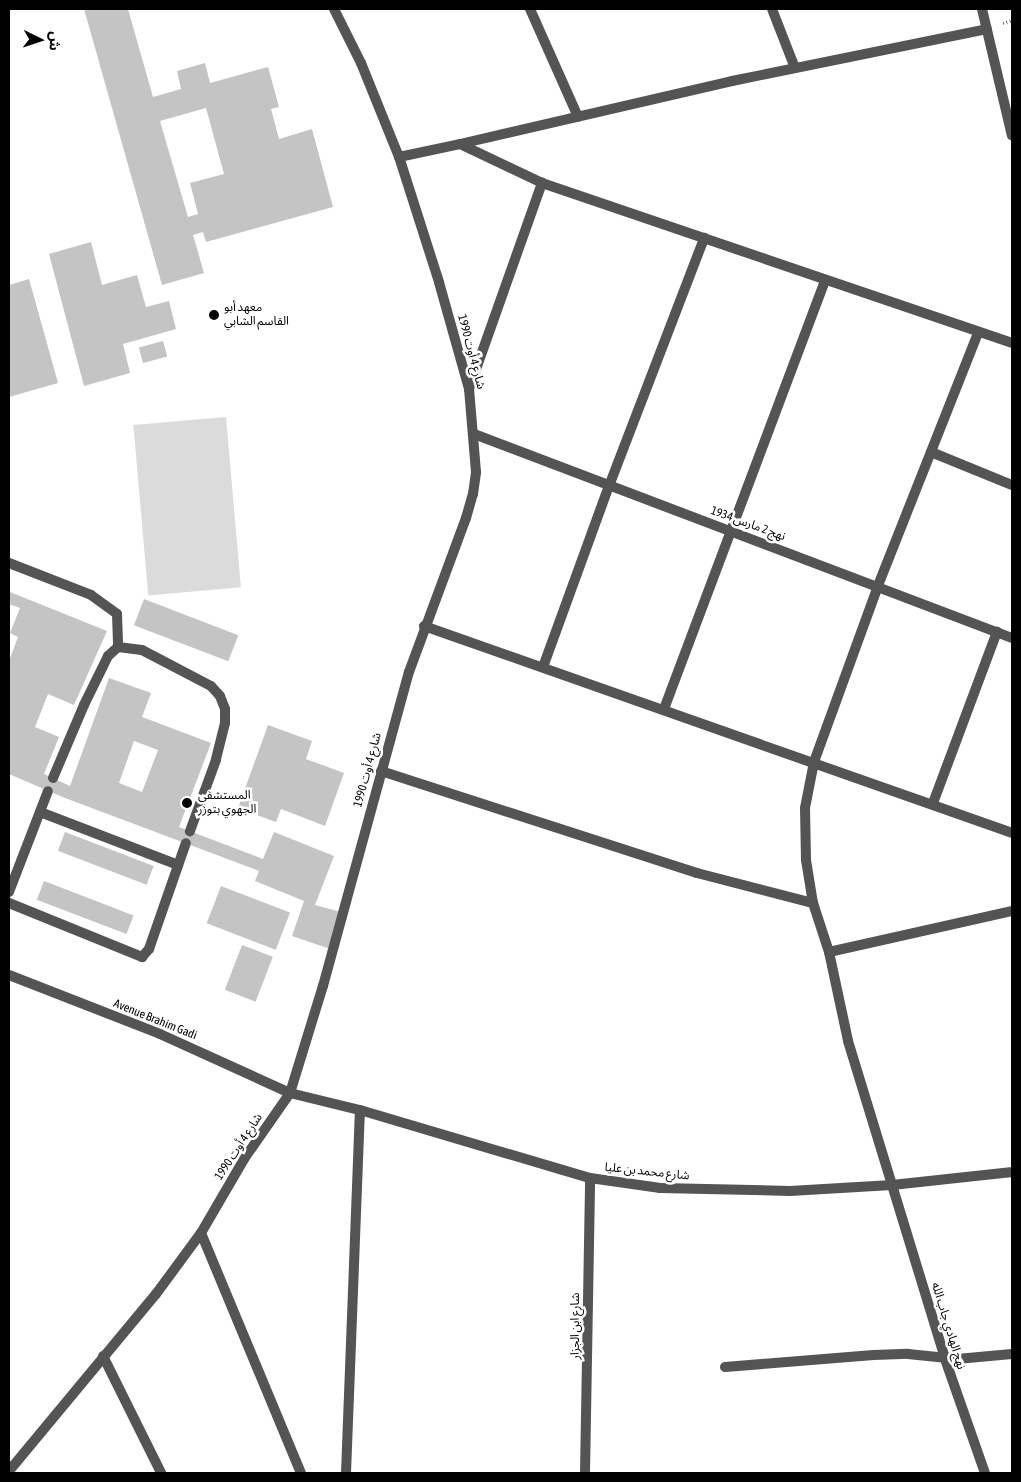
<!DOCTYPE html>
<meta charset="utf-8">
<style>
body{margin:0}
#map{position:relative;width:1021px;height:1482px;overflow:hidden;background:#fff;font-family:"Asap Condensed","Noto Sans Arabic",sans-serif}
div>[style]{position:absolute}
.green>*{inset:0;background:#dbdbdb;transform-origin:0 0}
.building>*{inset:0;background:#c4c4c4;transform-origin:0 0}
.path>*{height:3px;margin-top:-1.5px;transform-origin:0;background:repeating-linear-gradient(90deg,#767676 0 1px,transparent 0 3.5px)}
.service>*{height:10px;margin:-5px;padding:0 5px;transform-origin:5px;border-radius:5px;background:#545454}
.minor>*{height:10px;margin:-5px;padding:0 5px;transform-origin:5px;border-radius:5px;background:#545454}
.tertiary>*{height:10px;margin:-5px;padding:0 5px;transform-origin:5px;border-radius:5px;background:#545454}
.dots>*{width:14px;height:14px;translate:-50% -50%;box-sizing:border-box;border:2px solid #fff;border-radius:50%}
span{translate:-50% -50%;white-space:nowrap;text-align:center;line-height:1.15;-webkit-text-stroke:5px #fff;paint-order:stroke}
.poi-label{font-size:12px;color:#000}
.left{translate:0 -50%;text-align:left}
.street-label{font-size:12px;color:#000}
.frame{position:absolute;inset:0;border:10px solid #000;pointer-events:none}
.north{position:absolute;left:15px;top:15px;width:50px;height:50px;-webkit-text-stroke:4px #fff;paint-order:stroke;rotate:94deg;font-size:14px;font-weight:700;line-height:20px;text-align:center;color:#000}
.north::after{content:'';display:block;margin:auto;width:18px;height:22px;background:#000;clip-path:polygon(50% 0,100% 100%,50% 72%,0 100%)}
</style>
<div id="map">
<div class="green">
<div style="left:226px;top:417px;width:171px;height:93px;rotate:85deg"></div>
</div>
<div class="building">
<div style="clip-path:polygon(evenodd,84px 9px,128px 9px,153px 97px,181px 89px,177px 71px,205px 63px,210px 83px,268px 67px,279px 107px,271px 109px,279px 139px,312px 129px,333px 207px,206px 242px,203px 232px,193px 235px,204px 273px,162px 285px,84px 9px,206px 108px,224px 174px,190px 183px,198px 214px,188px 217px,160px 121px,206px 108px)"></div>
<div style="clip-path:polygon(91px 242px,102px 285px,137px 275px,146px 307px,169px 301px,176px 329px,123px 344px,130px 373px,84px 386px,49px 254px)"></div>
<div style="clip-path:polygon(29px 279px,58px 383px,9px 397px,9px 285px)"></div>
<div style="left:163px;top:341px;width:16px;height:25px;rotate:75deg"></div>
<div style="clip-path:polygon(evenodd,10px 592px,107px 631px,74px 705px,48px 694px,35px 727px,59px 737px,44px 774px,70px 786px,109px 678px,151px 693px,142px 717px,211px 743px,179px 827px,263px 859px,274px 832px,334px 856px,315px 905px,341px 912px,330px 949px,292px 936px,304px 901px,255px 881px,259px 871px,65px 798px,9px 774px,9px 661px,18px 637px,10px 633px,20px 608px,9px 604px,10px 592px,134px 741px,158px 750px,142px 792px,119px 783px,134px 741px)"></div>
<div style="left:144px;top:599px;width:101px;height:28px;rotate:21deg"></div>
<div style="clip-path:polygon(268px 725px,312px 741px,306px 759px,344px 773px,325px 826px,281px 809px,276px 822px,238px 808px)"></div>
<div style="left:65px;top:832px;width:95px;height:20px;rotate:21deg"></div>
<div style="left:44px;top:881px;width:96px;height:20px;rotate:21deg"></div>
<div style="left:221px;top:886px;width:74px;height:40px;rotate:21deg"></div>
<div style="left:242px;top:945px;width:33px;height:48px;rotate:21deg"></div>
</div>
<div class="path">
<div style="left:1003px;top:23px;width:9px;rotate:-18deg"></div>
</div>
<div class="service">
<div style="left:9px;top:563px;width:88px;rotate:21.3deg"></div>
<div style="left:91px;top:595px;width:32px;rotate:36deg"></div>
<div style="left:117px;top:614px;width:33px;rotate:88deg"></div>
<div style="left:53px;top:778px;width:79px;rotate:-67deg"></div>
<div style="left:84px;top:705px;width:55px;rotate:-63.9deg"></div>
<div style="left:108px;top:656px;width:13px;rotate:-42deg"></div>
<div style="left:118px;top:647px;width:24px;rotate:7deg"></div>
<div style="left:142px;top:650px;width:78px;rotate:27.6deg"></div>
<div style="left:211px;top:686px;width:13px;rotate:48deg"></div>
<div style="left:220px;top:696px;width:14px;rotate:69deg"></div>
<div style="left:225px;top:709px;width:14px;rotate:90deg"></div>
<div style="left:225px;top:723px;width:38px;rotate:104deg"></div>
<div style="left:216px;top:760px;width:76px;rotate:110.1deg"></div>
<div style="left:40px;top:812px;width:148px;rotate:21deg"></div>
<div style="left:9px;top:892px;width:108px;rotate:-68.9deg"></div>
<div style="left:9px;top:903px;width:144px;rotate:22.1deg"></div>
<div style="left:142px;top:957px;width:11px;rotate:-49deg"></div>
<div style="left:149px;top:949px;width:112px;rotate:-70.8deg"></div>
</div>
<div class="minor">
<div style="left:530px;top:9px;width:118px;rotate:66deg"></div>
<div style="left:772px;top:9px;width:63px;rotate:68.7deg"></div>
<div style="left:982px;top:9px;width:130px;rotate:76.7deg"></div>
<div style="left:460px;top:144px;width:279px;rotate:-13deg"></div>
<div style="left:732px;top:81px;width:260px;rotate:-11.5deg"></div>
<div style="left:399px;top:157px;width:62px;rotate:-12deg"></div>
<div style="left:460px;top:144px;width:91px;rotate:25.4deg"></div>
<div style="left:542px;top:183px;width:496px;rotate:18.8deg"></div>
<div style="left:978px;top:333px;width:272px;rotate:111.6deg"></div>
<div style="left:878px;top:586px;width:187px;rotate:110deg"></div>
<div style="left:814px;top:762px;width:47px;rotate:101.1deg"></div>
<div style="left:805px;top:808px;width:52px;rotate:88.9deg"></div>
<div style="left:806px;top:860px;width:44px;rotate:80.8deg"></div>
<div style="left:813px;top:903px;width:52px;rotate:71.9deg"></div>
<div style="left:829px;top:952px;width:91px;rotate:77.9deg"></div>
<div style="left:848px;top:1041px;width:332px;rotate:73deg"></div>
<div style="left:945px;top:1359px;width:121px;rotate:70.7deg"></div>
<div style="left:469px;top:389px;width:219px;rotate:-70.5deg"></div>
<div style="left:931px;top:452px;width:87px;rotate:22.2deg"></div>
<div style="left:424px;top:626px;width:623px;rotate:19.39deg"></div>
<div style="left:543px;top:667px;width:193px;rotate:-70deg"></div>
<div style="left:609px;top:486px;width:266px;rotate:-69deg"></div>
<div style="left:664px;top:709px;width:457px;rotate:-69.4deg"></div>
<div style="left:381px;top:771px;width:332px;rotate:17.9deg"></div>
<div style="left:697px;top:873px;width:120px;rotate:14.5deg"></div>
<div style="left:933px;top:803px;width:183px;rotate:-69.5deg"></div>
<div style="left:829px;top:952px;width:188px;rotate:-12.6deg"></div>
<div style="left:9px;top:975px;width:162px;rotate:21.3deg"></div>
<div style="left:160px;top:1034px;width:143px;rotate:24.4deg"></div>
<div style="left:290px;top:1093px;width:72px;rotate:13.7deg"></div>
<div style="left:360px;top:1110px;width:240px;rotate:16.5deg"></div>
<div style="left:590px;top:1178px;width:71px;rotate:8.1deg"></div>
<div style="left:660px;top:1188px;width:130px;rotate:1.3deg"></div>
<div style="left:790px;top:1191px;width:102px;rotate:-3.4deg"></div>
<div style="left:892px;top:1185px;width:121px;rotate:-6.2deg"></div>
<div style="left:201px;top:1233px;width:260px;rotate:67.4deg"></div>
<div style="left:103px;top:1356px;width:131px;rotate:63.6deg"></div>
<div style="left:725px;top:1367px;width:149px;rotate:-4.6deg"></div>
<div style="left:874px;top:1355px;width:34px;rotate:-2deg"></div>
<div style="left:908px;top:1354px;width:49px;rotate:5.8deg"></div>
<div style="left:957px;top:1359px;width:55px;rotate:-5.2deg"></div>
<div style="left:346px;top:1473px;width:363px;rotate:-87.8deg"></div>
<div style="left:585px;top:1473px;width:295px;rotate:-89deg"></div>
</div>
<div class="tertiary">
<div style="left:474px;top:434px;width:575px;rotate:20.77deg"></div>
<div style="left:9px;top:1471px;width:230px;rotate:-50.3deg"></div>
<div style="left:156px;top:1294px;width:76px;rotate:-53.6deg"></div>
<div style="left:201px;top:1233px;width:86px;rotate:-59.8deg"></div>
<div style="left:244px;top:1159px;width:80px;rotate:-55.1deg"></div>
<div style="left:290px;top:1093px;width:112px;rotate:-72.9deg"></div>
<div style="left:323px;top:986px;width:326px;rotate:-74.7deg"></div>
<div style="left:409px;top:672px;width:164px;rotate:-69.7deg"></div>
<div style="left:466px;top:518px;width:25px;rotate:-74deg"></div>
<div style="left:473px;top:494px;width:22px;rotate:-82deg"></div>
<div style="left:476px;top:472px;width:83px;rotate:-94.8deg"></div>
<div style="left:469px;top:389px;width:111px;rotate:-105.7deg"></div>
<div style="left:439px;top:282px;width:131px;rotate:-107.7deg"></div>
<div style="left:399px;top:157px;width:101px;rotate:-112deg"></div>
<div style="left:361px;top:63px;width:60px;rotate:-116.6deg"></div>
</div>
<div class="dots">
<div style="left:214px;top:315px;background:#000"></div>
<div style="left:187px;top:803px;background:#000"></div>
</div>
<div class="poi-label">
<span class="left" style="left:224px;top:315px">معهد أبو<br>القاسم الشابي</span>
<span class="left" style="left:198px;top:803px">المستشفى<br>الجهوي بتوزر</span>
</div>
<div class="street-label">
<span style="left:471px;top:352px;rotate:75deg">شارع 4 أوت 1990</span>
<span style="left:748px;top:524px;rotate:20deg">نهج 2 مارس 1934</span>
<span style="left:368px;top:770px;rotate:-75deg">شارع 4 أوت 1990</span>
<span style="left:155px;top:1020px;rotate:22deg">Avenue Brahim Gadi</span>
<span style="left:239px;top:1147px;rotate:-57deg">شارع 4 أوت 1990</span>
<span style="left:647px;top:1172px;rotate:6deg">شارع محمد بن عليا</span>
<span style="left:576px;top:1326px;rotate:-90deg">شارع ابن الجزار</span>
<span style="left:948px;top:1326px;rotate:73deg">نهج الهادي جاب الله</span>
</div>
<div class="frame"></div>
<div class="north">ش</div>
</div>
